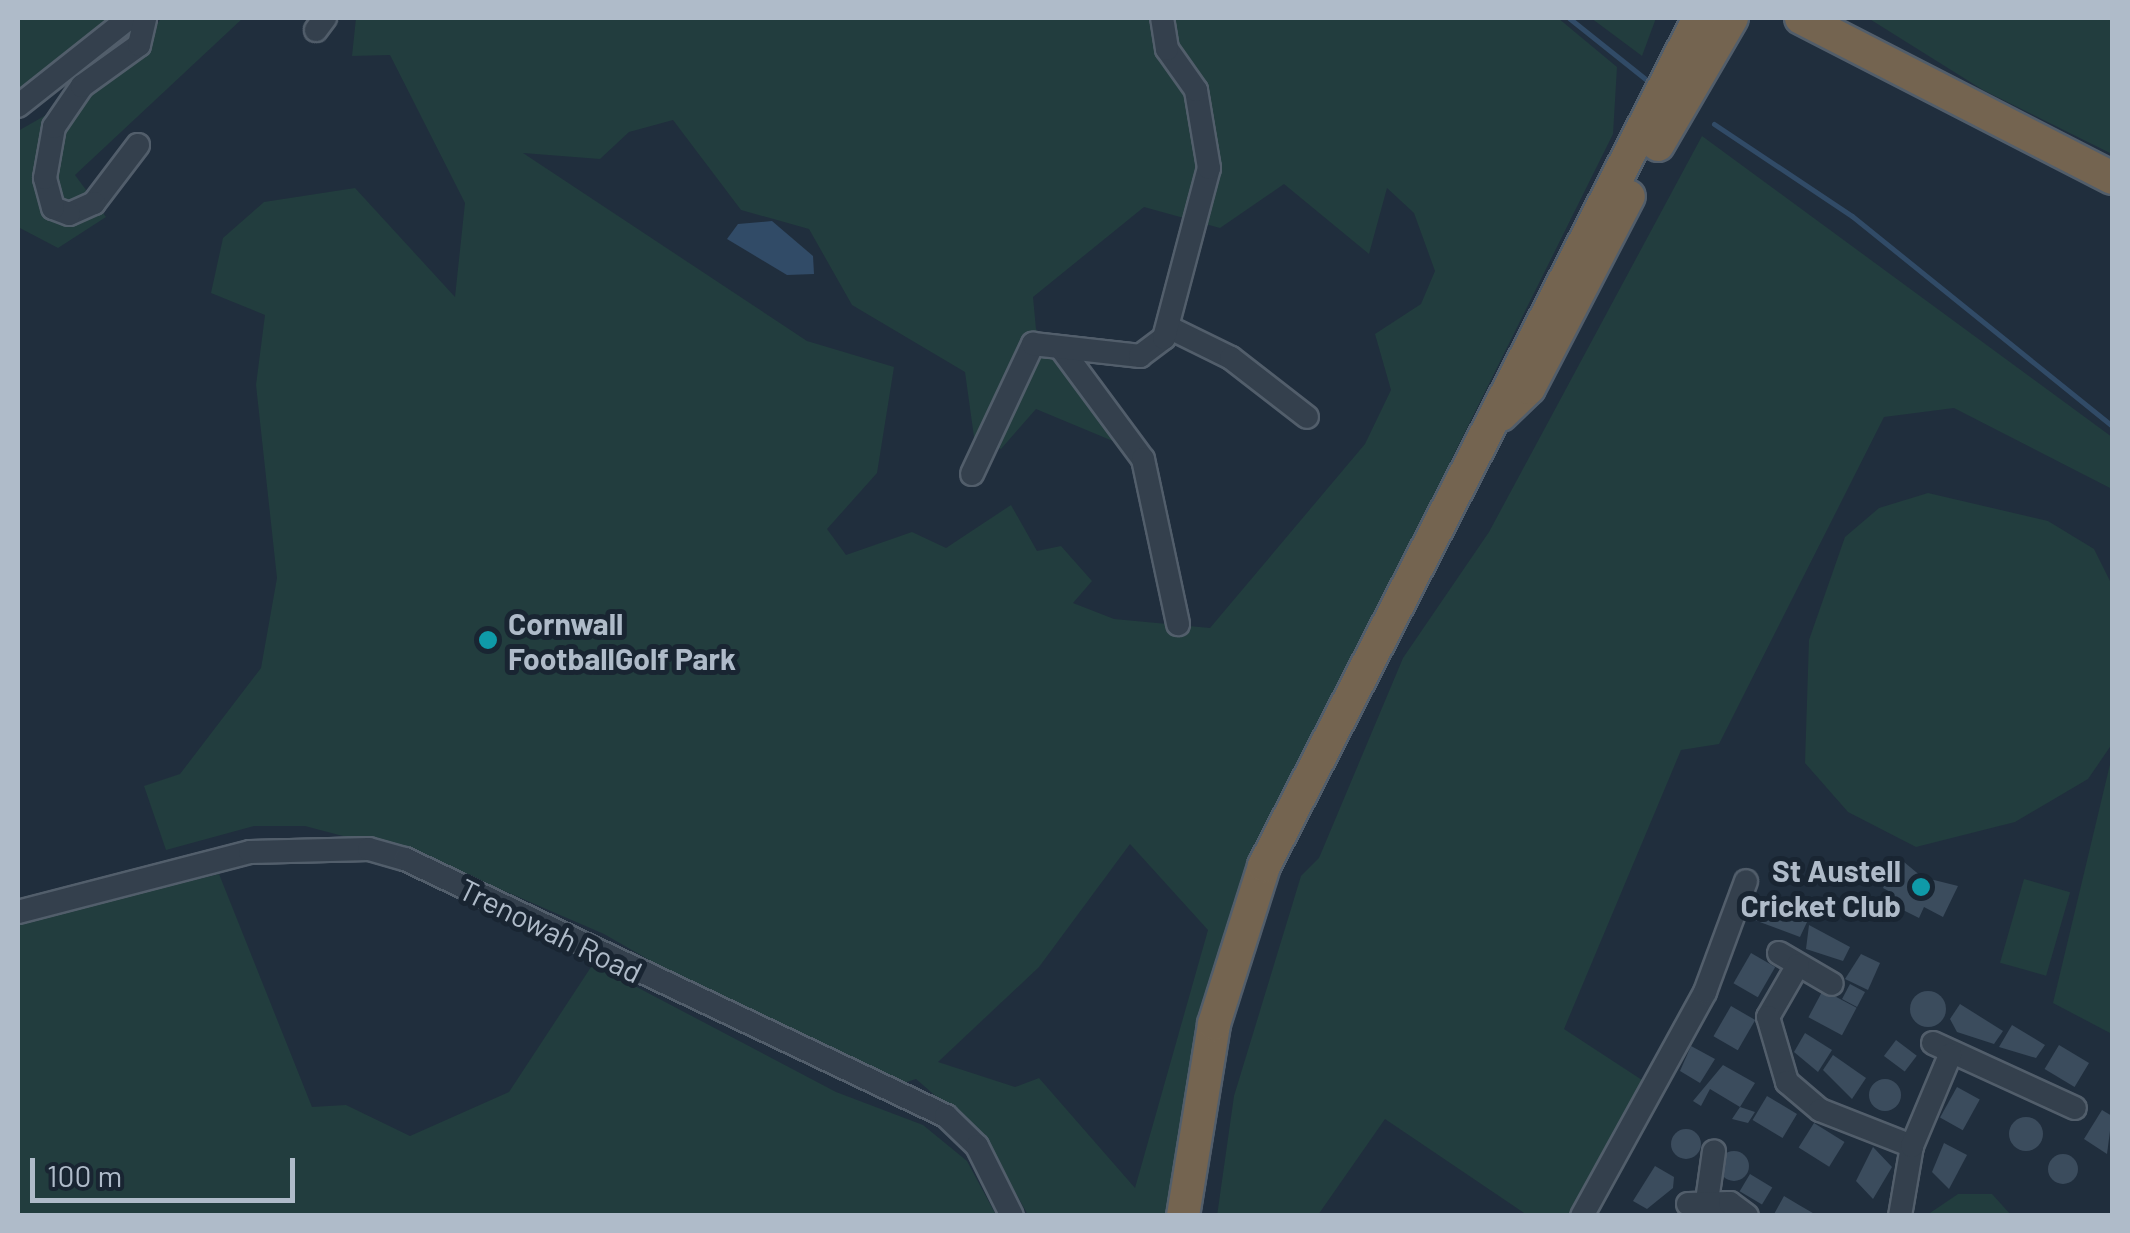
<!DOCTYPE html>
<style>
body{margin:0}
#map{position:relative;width:2130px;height:1233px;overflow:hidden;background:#202e3d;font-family:Barlow,sans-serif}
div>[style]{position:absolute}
.green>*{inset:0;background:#223d3e;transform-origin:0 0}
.water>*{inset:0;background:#314b67}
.stream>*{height:5px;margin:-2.5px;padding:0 2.5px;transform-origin:2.5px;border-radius:2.5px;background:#314b67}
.building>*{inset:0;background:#3b4c5d;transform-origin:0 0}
.round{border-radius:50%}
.roads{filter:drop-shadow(2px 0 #525e6b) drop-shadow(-2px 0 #525e6b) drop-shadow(0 2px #525e6b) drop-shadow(0 -2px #525e6b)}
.minor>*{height:22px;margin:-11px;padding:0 11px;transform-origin:11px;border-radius:11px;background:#34404d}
.highway>*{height:32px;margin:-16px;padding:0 16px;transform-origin:16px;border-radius:16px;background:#746450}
.dots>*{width:28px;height:28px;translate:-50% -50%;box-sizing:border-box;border:5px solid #192532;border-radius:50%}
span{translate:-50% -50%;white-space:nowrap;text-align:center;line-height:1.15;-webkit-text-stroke:10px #192532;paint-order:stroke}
.poi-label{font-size:30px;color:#afbbc9;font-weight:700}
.left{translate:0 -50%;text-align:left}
.right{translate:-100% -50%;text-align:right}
.street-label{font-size:30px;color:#afbbc9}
.frame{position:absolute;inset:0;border:20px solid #afbbc9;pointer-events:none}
.scale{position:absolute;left:30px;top:1158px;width:265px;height:45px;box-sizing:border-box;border:5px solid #afbbc9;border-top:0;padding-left:12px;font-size:30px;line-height:35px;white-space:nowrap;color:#afbbc9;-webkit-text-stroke:8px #192532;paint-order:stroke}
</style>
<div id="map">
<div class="green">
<div style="clip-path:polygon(18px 18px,129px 18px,18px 109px)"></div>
<div style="clip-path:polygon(161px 18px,243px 18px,75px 175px,106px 217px,58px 248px,18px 227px,18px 131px,132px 66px)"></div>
<div style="clip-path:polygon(evenodd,356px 18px,1558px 18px,1617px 67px,1613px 134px,1276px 813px,1201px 1034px,1166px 1215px,1028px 1215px,985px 1139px,916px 1079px,904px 1083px,729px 1006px,604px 934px,430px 859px,305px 826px,254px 826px,166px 850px,144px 786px,180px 774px,261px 668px,277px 578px,256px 385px,265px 315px,211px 293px,223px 238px,264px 202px,355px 188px,455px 297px,465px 203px,390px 55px,352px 56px,356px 18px,673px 120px,741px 210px,809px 229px,852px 305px,965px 372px,974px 437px,1001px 449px,1036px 409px,1120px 444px,1036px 329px,1033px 297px,1144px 207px,1220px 228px,1284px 184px,1369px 254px,1387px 188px,1414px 213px,1435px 271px,1421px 304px,1375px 334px,1391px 390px,1365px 444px,1210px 628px,1114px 619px,1073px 603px,1092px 581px,1061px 546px,1037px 551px,1011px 505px,946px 548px,912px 532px,846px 555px,827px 529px,877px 473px,894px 367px,807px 341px,523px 153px,600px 159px,629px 132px,673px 120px,356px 18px,1130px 844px,1208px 930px,1135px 1188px,1039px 1078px,1015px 1087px,938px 1062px,1039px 967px,1130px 844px)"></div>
<div style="clip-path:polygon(1591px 18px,1656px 18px,1642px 56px)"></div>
<div style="clip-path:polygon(1868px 18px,2112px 18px,2112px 154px,1983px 90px)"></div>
<div style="clip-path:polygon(1702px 136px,2112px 437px,2112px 489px,1954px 408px,1884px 417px,1719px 744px,1681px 750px,1564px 1029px,1642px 1080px,1571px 1215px,1527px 1215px,1385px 1119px,1318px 1215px,1217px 1216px,1234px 1096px,1301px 876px,1319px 858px,1403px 658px,1489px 532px)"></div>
<div style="clip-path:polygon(1928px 493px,2048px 521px,2094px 549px,2112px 585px,2112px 744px,2088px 779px,2015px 822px,1916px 847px,1848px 812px,1805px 763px,1809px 640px,1845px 537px,1879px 508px)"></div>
<div style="clip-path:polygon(2112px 756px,2112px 1034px,2053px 1003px)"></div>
<div style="clip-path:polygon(219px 874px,312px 1107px,346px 1105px,410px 1136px,509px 1092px,593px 964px,836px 1092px,923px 1125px,967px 1161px,996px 1215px,18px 1215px,18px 923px)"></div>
<div style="left:2024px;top:879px;width:48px;height:87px;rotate:16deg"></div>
<div style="clip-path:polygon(1958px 1194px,1992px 1194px,2011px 1215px,1927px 1215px)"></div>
</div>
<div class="water">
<div style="clip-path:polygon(772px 221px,813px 256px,814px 274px,787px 275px,727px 239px,738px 224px)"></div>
</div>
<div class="stream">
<div style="left:1569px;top:18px;width:107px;rotate:38.6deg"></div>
<div style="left:1714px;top:124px;width:166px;rotate:33.7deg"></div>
<div style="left:1852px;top:216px;width:334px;rotate:38.9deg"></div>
</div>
<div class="building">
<div style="clip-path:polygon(1898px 857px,1922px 877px,1958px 886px,1943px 917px,1924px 907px,1919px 918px,1889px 903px,1894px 894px,1883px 888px)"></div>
<div style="clip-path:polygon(1759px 898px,1807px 922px,1800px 937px,1749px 918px)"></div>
<div style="clip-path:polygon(1809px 925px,1850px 947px,1843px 961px,1806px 949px)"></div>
<div style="left:1751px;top:953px;width:28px;height:35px;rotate:30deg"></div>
<div style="clip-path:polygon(1861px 954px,1880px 963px,1868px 990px,1845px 979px)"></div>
<div style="left:1850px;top:984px;width:17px;height:17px;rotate:28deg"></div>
<div style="left:1823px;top:990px;width:38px;height:31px;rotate:28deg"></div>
<div class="round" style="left:1910px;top:991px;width:36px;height:36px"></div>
<div style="clip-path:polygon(1960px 1004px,2003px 1031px,1994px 1044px,1957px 1032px,1950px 1019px)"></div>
<div style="left:1731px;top:1006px;width:28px;height:35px;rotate:30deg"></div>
<div style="clip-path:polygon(2012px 1025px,2045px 1045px,2036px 1058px,1999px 1047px)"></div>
<div style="clip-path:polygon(1805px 1033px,1832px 1050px,1818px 1072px,1794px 1052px)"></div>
<div style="left:1896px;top:1040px;width:26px;height:20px;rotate:37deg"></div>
<div style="left:2059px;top:1045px;width:35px;height:28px;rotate:31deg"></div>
<div style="clip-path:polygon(1691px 1046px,1715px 1059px,1700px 1083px,1680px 1071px)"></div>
<div style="clip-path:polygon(1833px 1055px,1866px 1078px,1852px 1099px,1823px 1070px)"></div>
<div style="clip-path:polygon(1723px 1065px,1755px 1083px,1740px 1107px,1755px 1112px,1748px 1123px,1732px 1119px,1740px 1107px,1710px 1089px,1701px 1106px,1693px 1101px)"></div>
<div class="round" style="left:1869px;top:1079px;width:32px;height:32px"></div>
<div style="left:1957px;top:1087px;width:26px;height:35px;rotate:29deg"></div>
<div style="left:1767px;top:1096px;width:35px;height:28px;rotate:31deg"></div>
<div style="clip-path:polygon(2102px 1110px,2112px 1116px,2107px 1154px,2084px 1139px)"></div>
<div class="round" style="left:2009px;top:1117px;width:34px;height:34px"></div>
<div style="left:1814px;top:1123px;width:36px;height:29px;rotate:32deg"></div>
<div class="round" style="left:1671px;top:1129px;width:30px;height:30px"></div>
<div style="clip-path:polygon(1944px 1143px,1967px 1155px,1949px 1189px,1932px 1172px)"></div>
<div style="clip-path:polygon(1873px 1147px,1892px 1167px,1873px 1199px,1856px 1181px)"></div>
<div class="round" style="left:1719px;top:1151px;width:30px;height:30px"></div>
<div class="round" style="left:2048px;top:1154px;width:30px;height:30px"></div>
<div style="clip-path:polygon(1655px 1166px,1674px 1177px,1673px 1188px,1647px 1209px,1633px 1201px)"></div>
<div style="left:1750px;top:1174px;width:26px;height:20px;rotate:31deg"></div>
<div style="clip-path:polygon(1784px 1196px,1799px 1205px,1818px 1216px,1773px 1216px)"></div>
</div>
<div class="roads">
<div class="minor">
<div style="left:316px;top:30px;width:15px;rotate:-53deg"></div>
<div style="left:18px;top:106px;width:142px;rotate:-38.4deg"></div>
<div style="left:138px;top:145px;width:73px;rotate:127.2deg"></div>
<div style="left:94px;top:203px;width:27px;rotate:156deg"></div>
<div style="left:69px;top:214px;width:17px;rotate:-159deg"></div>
<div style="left:53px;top:208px;width:31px;rotate:-105deg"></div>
<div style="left:45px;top:178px;width:52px;rotate:-80deg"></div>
<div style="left:54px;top:127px;width:50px;rotate:-55.7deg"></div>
<div style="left:82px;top:86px;width:70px;rotate:-35.7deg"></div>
<div style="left:139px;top:45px;width:28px;rotate:-77deg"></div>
<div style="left:1168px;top:327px;width:70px;rotate:26.2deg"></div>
<div style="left:1231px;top:358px;width:96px;rotate:37.8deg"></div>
<div style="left:1063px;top:351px;width:134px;rotate:53.5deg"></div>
<div style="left:1143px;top:459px;width:169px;rotate:78deg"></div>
<div style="left:972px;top:474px;width:144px;rotate:-64.9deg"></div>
<div style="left:1033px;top:344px;width:108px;rotate:6.4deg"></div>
<div style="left:1140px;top:356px;width:30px;rotate:-37deg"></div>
<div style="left:1164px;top:338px;width:176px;rotate:-75.2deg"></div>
<div style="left:1209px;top:168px;width:79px;rotate:-99.5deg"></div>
<div style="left:1196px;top:90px;width:50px;rotate:-125.3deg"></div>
<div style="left:1167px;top:49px;width:31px;rotate:-99deg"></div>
<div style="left:18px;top:912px;width:240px;rotate:-14.5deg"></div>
<div style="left:250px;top:852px;width:119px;rotate:-1.4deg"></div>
<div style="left:369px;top:849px;width:37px;rotate:16deg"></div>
<div style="left:405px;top:859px;width:599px;rotate:25.41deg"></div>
<div style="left:946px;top:1116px;width:43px;rotate:44.1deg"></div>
<div style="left:977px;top:1146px;width:78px;rotate:63.4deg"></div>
<div style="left:1779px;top:953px;width:61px;rotate:30.3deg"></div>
<div style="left:1798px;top:965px;width:60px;rotate:120deg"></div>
<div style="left:1768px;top:1017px;width:68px;rotate:73.7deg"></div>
<div style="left:1787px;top:1082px;width:43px;rotate:40.3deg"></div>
<div style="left:1820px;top:1110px;width:99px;rotate:21.4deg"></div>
<div style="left:1933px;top:1043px;width:156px;rotate:24.6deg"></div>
<div style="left:1707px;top:1201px;width:50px;rotate:-82deg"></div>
<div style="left:1688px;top:1204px;width:42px;rotate:-1.4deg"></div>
<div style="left:1730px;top:1203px;width:21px;rotate:37deg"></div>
<div style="left:1582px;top:1216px;width:256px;rotate:-61.2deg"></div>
<div style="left:1705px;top:992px;width:118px;rotate:-69.7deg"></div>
<div style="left:1900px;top:1216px;width:71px;rotate:-80.3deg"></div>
<div style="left:1912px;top:1146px;width:99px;rotate:-67.3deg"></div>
</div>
<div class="highway">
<div style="left:1801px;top:18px;width:350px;rotate:27.2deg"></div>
<div style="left:1658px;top:145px;width:147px;rotate:-59.8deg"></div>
<div style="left:1501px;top:415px;width:39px;rotate:-44deg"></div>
<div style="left:1529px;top:388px;width:216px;rotate:-62.5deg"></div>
<div style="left:1183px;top:1216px;width:194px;rotate:-80.8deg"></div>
<div style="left:1214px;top:1024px;width:166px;rotate:-72.4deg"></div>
<div style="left:1264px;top:866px;width:953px;rotate:-62.84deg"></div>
</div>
</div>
<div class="dots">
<div style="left:488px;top:640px;background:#0f9aa8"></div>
<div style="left:1921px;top:887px;background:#0f9aa8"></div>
</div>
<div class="poi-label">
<span class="left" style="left:508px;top:640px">Cornwall<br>FootballGolf Park</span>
<span class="right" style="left:1901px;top:887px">St Austell<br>Cricket Club</span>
</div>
<div class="street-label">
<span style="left:551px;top:930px;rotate:26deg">Trenowah Road</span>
</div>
<div class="frame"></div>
<div class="scale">100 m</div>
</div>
